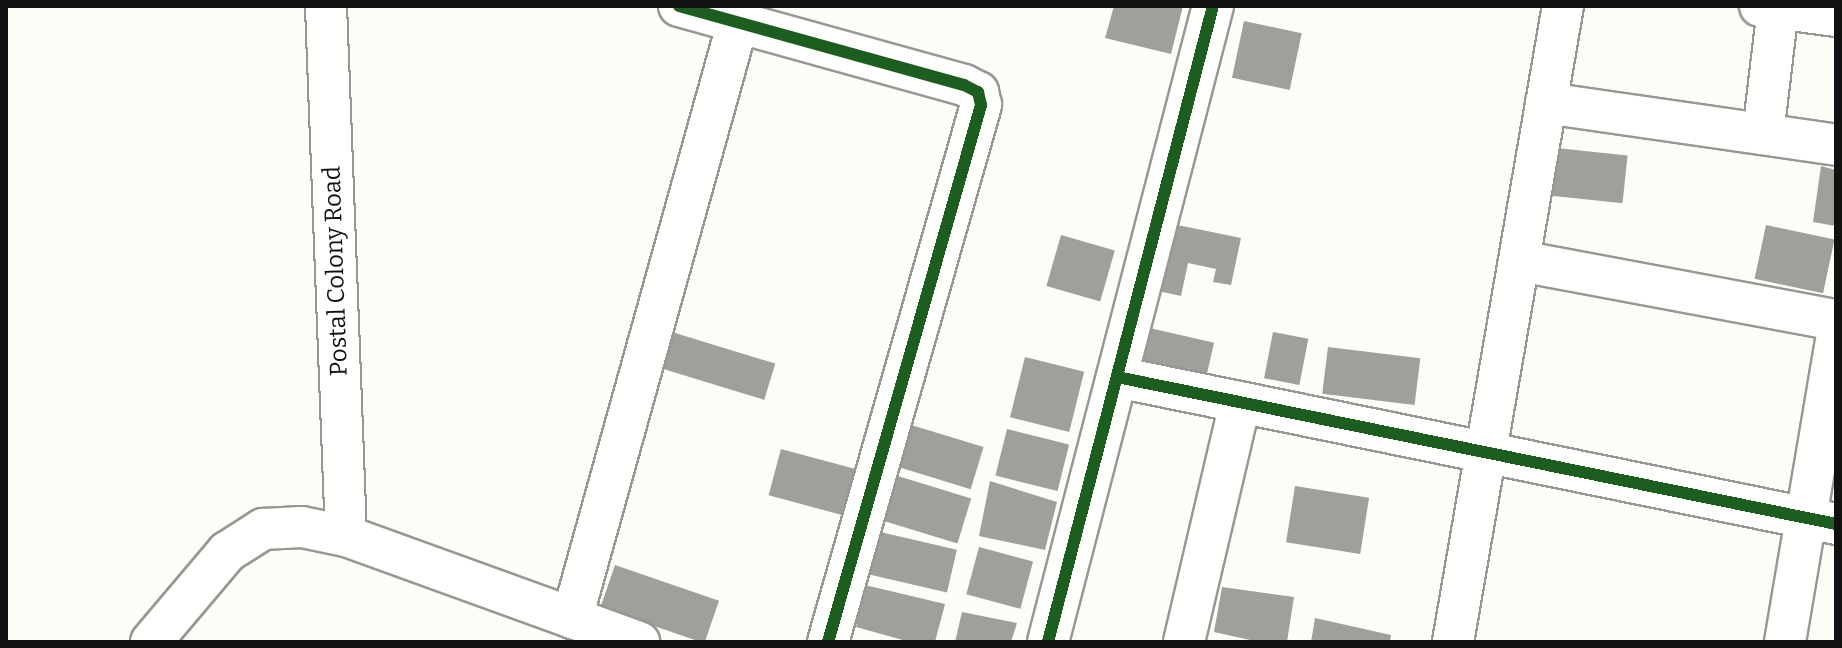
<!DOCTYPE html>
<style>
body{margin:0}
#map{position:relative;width:1842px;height:648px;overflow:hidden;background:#fdfcf7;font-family:Bitter,serif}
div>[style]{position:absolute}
.building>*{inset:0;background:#a19f9c;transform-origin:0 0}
.roads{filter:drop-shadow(2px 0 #979795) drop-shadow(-2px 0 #979795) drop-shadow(0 2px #979795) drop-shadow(0 -2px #979795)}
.minor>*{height:40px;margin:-20px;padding:0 20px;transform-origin:20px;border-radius:20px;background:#fffffe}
.cycleway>*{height:12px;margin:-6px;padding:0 6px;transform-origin:6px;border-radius:6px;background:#1b5e20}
span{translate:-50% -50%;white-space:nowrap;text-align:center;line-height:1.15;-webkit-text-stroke:8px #fff;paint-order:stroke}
.street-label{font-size:24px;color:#111}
.frame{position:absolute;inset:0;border:8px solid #111;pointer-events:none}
</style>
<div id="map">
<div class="building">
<div style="clip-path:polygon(1114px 6px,1183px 6px,1171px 54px,1105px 38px)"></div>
<div style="left:1244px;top:21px;width:59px;height:58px;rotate:12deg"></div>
<div style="left:1547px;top:147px;width:81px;height:48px;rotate:6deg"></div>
<div style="clip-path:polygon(1821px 166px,1836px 170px,1836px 226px,1813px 222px)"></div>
<div style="clip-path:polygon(1158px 221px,1241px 238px,1231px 285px,1213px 282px,1216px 269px,1188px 263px,1181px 296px,1144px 288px)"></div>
<div style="left:1766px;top:225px;width:70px;height:55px;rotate:12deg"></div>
<div style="left:1061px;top:235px;width:56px;height:53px;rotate:16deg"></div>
<div style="left:1141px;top:326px;width:75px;height:44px;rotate:13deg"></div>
<div style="left:672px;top:332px;width:108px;height:38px;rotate:17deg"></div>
<div style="left:1273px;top:332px;width:36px;height:47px;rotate:11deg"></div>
<div style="left:1328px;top:347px;width:93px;height:47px;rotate:7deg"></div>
<div style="left:1025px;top:357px;width:61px;height:62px;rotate:14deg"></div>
<div style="left:908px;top:424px;width:79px;height:44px;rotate:17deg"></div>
<div style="left:1007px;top:429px;width:64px;height:48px;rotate:14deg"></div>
<div style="left:781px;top:449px;width:79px;height:48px;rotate:15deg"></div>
<div style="left:888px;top:473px;width:87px;height:47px;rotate:17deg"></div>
<div style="clip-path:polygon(990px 481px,1057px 502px,1045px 550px,979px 536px)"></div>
<div style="left:1295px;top:486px;width:75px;height:57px;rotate:9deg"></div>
<div style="left:876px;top:531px;width:83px;height:44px;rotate:13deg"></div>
<div style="left:979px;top:547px;width:56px;height:49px;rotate:15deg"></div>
<div style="left:615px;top:565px;width:110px;height:45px;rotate:19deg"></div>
<div style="clip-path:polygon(865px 585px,945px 604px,935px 642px,910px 642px,856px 627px)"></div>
<div style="clip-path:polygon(1222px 587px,1294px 597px,1287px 642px,1259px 642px,1214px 632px)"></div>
<div style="clip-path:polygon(962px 612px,1017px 623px,1011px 642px,955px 642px)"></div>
<div style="clip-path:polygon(1315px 618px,1391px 635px,1390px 642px,1311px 642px)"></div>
</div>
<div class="roads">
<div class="minor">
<div style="left:326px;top:6px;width:530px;rotate:87.84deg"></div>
<div style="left:679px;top:6px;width:296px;rotate:15.5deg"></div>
<div style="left:964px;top:85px;width:16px;rotate:27deg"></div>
<div style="left:978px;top:92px;width:13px;rotate:77deg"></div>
<div style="left:981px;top:105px;width:558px;rotate:105.9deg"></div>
<div style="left:1760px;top:6px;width:77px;rotate:7.5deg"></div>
<div style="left:1546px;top:103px;width:293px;rotate:8.2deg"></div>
<div style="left:1763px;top:134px;width:126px;rotate:-83.2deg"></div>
<div style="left:1520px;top:261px;width:321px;rotate:10.6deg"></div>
<div style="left:1117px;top:377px;width:734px;rotate:11.55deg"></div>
<div style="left:572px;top:618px;width:619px;rotate:-74.44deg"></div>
<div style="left:151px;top:642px;width:118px;rotate:-49.8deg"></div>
<div style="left:227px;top:552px;width:43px;rotate:-32.6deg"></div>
<div style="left:263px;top:529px;width:39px;rotate:-3deg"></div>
<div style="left:302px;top:527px;width:45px;rotate:11.6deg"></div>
<div style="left:346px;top:536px;width:312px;rotate:19.9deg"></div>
<div style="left:1048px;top:642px;width:657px;rotate:-75.46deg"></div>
<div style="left:1184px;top:642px;width:245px;rotate:-76.8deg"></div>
<div style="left:1453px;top:642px;width:645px;rotate:-80.19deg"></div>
<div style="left:1785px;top:642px;width:306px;rotate:-80.4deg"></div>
</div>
</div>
<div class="cycleway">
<div style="left:679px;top:6px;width:296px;rotate:15.5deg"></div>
<div style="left:964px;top:85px;width:16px;rotate:27deg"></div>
<div style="left:978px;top:92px;width:13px;rotate:77deg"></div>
<div style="left:981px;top:105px;width:558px;rotate:105.9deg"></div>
<div style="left:1117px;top:377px;width:734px;rotate:11.55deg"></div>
<div style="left:1048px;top:642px;width:657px;rotate:-75.46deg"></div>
</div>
<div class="street-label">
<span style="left:336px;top:271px;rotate:-92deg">Postal Colony Road</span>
</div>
<div class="frame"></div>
</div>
